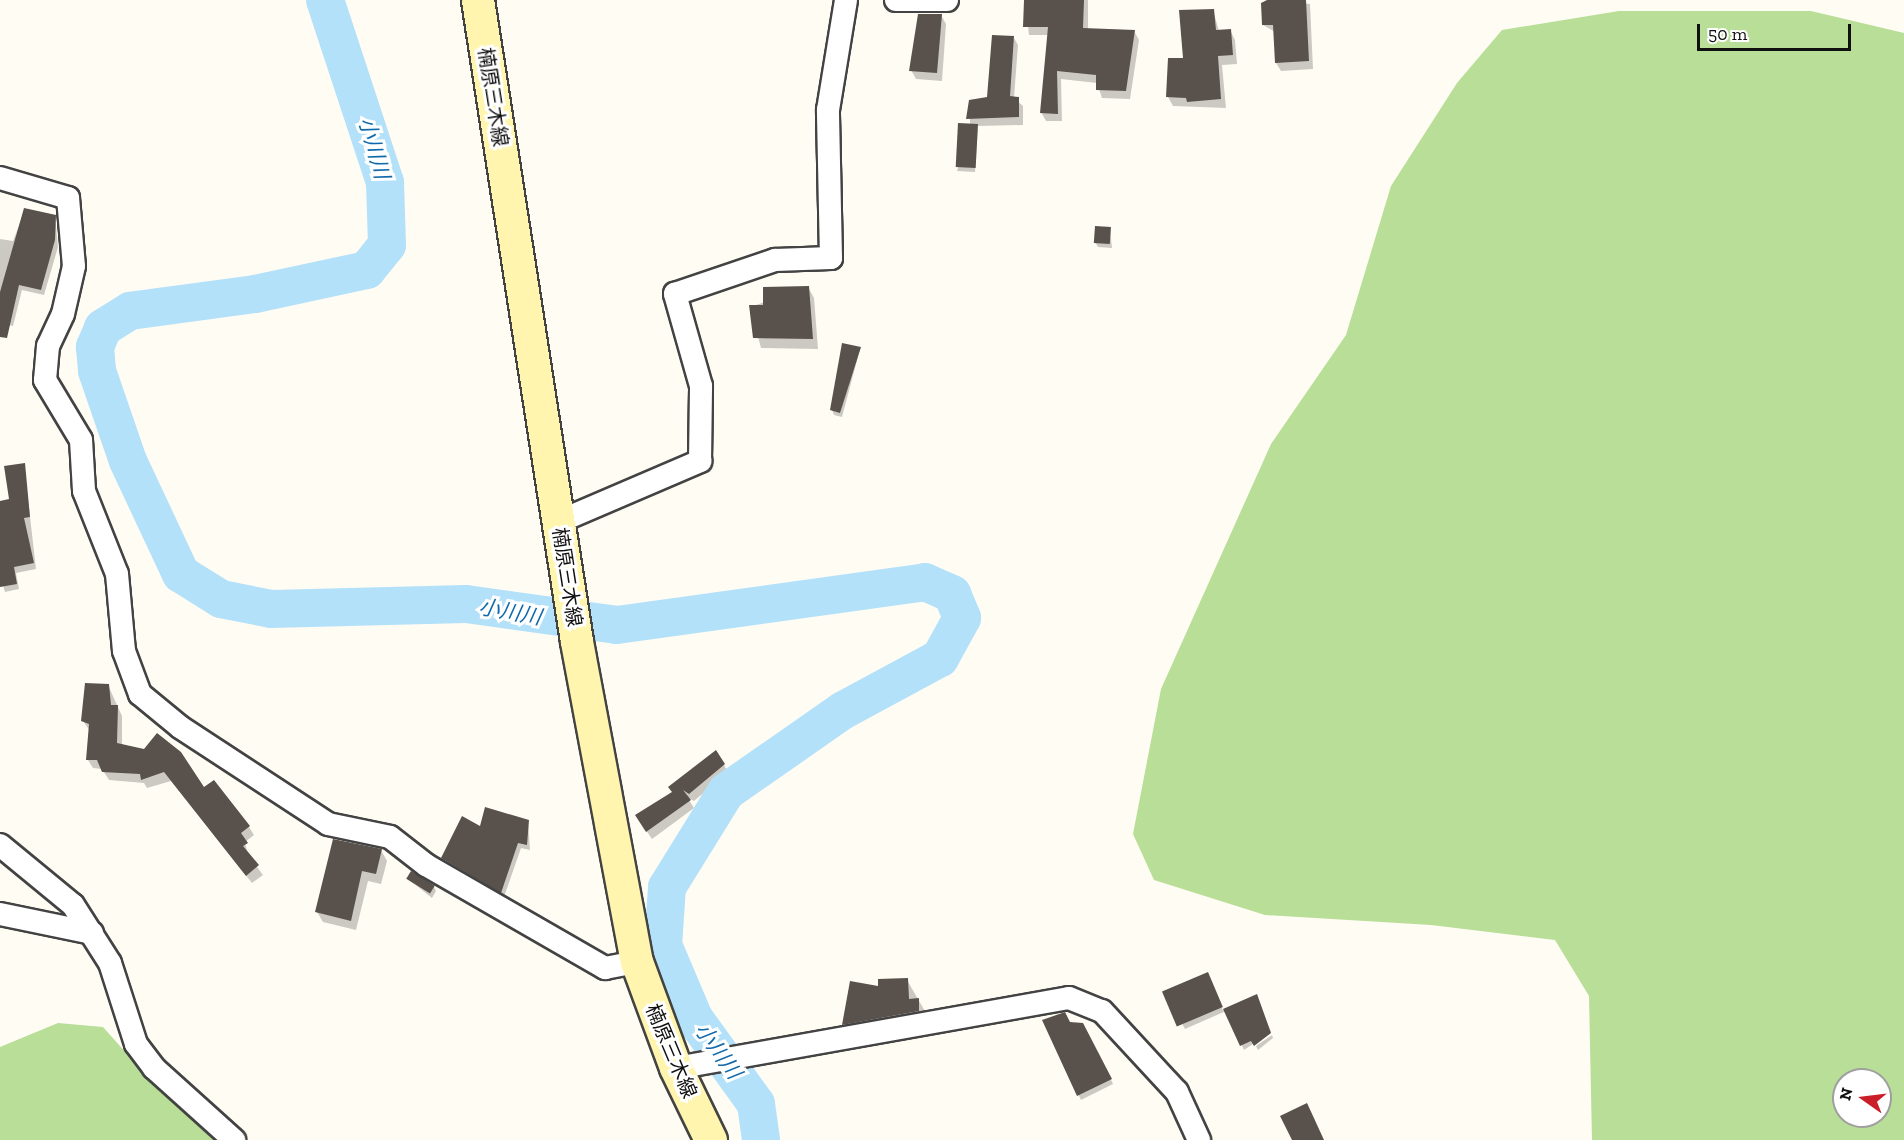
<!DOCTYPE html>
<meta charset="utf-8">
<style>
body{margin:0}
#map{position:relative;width:1904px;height:1140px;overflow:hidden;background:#fffcf3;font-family:"Zilla Slab","Noto Sans JP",serif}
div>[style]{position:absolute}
.forest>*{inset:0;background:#b8de97}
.shadow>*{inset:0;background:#0003}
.river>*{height:38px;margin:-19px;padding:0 19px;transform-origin:19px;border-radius:19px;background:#b4e1fa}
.building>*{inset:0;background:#59514b;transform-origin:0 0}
.roads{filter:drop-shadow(2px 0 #434343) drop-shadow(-2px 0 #434343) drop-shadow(0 2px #434343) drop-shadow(0 -2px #434343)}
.minor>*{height:22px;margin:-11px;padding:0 11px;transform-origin:11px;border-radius:11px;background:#fff}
.secondary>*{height:32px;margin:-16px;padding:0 16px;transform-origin:16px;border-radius:16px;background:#fff5ae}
span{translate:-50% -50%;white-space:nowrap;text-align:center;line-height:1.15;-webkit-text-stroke:6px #fff;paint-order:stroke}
.street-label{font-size:20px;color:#101010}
.water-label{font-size:21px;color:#1069ab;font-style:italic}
.north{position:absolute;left:1832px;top:1068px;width:60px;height:60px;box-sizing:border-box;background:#fff;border:2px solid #9f9f9f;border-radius:50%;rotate:284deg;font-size:16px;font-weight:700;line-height:24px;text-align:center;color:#101010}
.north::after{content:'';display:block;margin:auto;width:21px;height:27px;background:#ca1e28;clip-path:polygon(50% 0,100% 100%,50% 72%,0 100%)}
.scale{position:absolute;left:1697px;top:24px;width:154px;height:27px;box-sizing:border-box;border:3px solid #101010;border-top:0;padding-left:8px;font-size:18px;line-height:21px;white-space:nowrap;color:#101010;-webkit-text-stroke:4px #fff;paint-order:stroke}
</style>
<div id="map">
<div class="forest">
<div style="clip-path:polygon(evenodd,1619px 11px,1811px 11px,1904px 33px,1904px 1140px,1592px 1140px,1589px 996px,1555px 940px,1431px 925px,1265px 915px,1154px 880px,1133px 834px,1161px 689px,1271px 444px,1346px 335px,1391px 186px,1457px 83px,1502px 30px,1619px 11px,1844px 1080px,1880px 1080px,1880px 1116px,1844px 1116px,1844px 1080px)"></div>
<div style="clip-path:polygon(58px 1023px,103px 1027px,153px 1083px,194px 1102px,232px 1140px,0 1140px,0 1047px)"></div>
</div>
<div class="shadow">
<div style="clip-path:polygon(1025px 0,1088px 0,1088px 30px,1134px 31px,1139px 40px,1130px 99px,1102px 98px,1097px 83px,1061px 79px,1062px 121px,1046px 121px,1041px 112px,1049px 35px,1029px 35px)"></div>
<div style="clip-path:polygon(1276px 0,1310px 4px,1313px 69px,1281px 71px,1276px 63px,1275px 32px,1263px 25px)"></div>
<div style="clip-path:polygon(1213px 10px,1219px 31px,1230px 30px,1235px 40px,1237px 64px,1222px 65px,1226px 108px,1173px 106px,1168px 97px)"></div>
<div style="clip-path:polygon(941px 15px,946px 24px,942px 81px,916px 79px,911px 70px)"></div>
<div style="clip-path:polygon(1014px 38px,1018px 45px,1014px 98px,1023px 106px,1023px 125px,978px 126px,975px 172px,957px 171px,970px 125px,970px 101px,988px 98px)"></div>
<div style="clip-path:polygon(25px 210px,55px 216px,58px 247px,44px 295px,22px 290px,13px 326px,0 323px,0 239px,13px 241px)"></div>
<div style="clip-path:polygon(1110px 229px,1112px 248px,1098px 247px,1095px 242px)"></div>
<div style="clip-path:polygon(808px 287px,814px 298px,818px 349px,761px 348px,750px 307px)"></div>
<div style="clip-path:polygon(860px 349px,842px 417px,834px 415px,832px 410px)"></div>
<div style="clip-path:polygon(24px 464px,36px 569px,16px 573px,19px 589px,5px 592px,0 576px,0 505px,11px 500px)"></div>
<div style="clip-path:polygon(108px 685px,122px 716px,122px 745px,203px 790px,249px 827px,254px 835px,245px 842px,248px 855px,263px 875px,252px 883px,171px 781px,147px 788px,144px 783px,109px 780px,102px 769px,93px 768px,88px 760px,90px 731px,83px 721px)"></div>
<div style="clip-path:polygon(716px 752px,728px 772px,694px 801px,687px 797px,694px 808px,652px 839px,641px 823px)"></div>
<div style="clip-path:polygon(528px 821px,530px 850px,521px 848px,504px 897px,442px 858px,481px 828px)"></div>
<div style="clip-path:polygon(381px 850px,387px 861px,381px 884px,368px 881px,356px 930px,323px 922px,317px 912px)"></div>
<div style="clip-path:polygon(408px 879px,434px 887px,436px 891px,432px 898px)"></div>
<div style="clip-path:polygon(1210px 978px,1223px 1011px,1256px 996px,1271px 1032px,1244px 1050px,1226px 1011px,1185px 1029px,1164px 992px)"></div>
<div style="clip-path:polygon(907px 980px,926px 1013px,851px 1037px,844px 1024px,880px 988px)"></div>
<div style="clip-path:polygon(1044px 1021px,1083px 1024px,1113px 1084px,1081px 1100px)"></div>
<div style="clip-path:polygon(1272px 1035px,1273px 1038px,1258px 1050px,1256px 1046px)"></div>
</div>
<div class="river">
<div style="left:325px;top:0;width:192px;rotate:71.8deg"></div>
<div style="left:385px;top:182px;width:63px;rotate:88.2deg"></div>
<div style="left:387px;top:245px;width:32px;rotate:129deg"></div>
<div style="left:367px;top:270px;width:115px;rotate:167.9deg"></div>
<div style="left:255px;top:294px;width:126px;rotate:172.3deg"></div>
<div style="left:130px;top:311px;width:32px;rotate:148deg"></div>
<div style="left:103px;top:328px;width:21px;rotate:113deg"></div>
<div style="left:95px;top:347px;width:24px;rotate:85deg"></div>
<div style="left:97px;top:371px;width:95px;rotate:71deg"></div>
<div style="left:128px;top:461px;width:125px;rotate:64.9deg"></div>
<div style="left:181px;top:574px;width:47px;rotate:32deg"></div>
<div style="left:221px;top:599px;width:51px;rotate:11.3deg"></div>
<div style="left:271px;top:609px;width:195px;rotate:-1.5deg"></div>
<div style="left:466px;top:604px;width:152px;rotate:7.9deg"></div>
<div style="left:617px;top:625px;width:311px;rotate:-7.9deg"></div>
<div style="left:925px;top:582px;width:30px;rotate:24deg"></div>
<div style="left:952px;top:594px;width:26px;rotate:67deg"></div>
<div style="left:962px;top:618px;width:46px;rotate:118.8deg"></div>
<div style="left:940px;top:658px;width:111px;rotate:151.6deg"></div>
<div style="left:842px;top:711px;width:141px;rotate:145.1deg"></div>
<div style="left:726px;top:792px;width:112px;rotate:121.8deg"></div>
<div style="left:667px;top:887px;width:58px;rotate:93.9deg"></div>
<div style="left:663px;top:945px;width:79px;rotate:67deg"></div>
<div style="left:694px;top:1018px;width:106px;rotate:54.2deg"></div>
<div style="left:756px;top:1104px;width:36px;rotate:82deg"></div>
</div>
<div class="building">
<div style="clip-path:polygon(1024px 0,1084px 0,1083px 28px,1135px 30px,1126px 91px,1096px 90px,1096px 75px,1057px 71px,1058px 114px,1040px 113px,1048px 27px,1023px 27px)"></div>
<div style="clip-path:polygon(1267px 0,1306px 0,1309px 61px,1275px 63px,1273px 25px,1262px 25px,1261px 3px)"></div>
<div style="clip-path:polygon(1214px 9px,1216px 30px,1231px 29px,1233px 55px,1218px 56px,1221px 99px,1187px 102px,1186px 98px,1166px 97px,1168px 58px,1183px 58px,1179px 10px)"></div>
<div style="clip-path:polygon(918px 14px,942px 14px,937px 73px,909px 71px)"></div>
<div style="clip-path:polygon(992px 35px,1014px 36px,1010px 96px,1019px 97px,1019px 117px,966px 119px,969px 100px,987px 97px)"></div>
<div style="left:958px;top:123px;width:20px;height:44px;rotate:3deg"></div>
<div style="clip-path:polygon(24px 208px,56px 215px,55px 240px,41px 290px,19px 285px,7px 338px,0 337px,0 292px)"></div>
<div style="left:1095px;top:226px;width:16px;height:17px;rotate:4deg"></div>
<div style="clip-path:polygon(809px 286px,813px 339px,753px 338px,749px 305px,763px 305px,763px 287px)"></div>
<div style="clip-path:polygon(842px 343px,861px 347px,840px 413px,830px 410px)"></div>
<div style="clip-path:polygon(25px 463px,30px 517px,24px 518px,34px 563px,14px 567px,17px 584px,0 587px,0 501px,9px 499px,4px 466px)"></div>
<div style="clip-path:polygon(85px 683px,109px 684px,111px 705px,118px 705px,117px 743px,144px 749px,157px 733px,181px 752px,204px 787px,214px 780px,250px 826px,241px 833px,248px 843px,243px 846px,259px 865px,246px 876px,164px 772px,141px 780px,140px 774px,102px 772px,97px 760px,86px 760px,89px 724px,81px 721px)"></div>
<div style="clip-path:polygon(716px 750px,725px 764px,689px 794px,683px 790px,691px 800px,646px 832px,635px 815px,672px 792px,668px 787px)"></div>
<div style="clip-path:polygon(485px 807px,529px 820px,527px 845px,518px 843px,501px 893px,441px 858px,462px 816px,480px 826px)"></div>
<div style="clip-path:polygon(333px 839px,382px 849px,376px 874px,362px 871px,351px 921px,315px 912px)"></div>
<div style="left:411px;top:871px;width:28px;height:9px;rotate:32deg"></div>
<div style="left:1208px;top:972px;width:38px;height:50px;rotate:67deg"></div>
<div style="clip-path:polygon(908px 978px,909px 999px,919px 998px,919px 1011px,842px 1025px,850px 981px,878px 986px,878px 979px)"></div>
<div style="clip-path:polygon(1257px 994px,1271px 1033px,1254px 1046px,1251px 1041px,1240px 1046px,1223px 1009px)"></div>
<div style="clip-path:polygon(1065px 1012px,1070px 1022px,1083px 1023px,1112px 1079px,1077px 1096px,1042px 1020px)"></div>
<div style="clip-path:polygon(1307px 1103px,1324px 1140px,1292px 1140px,1280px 1116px)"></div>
</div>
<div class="roads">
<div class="minor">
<div style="left:896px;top:0;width:51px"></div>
<div style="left:0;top:178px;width:71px;rotate:16.4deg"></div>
<div style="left:68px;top:198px;width:68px;rotate:85deg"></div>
<div style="left:74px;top:266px;width:49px;rotate:102.9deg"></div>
<div style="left:63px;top:314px;width:35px;rotate:115deg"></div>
<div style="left:48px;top:346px;width:34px;rotate:95deg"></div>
<div style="left:45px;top:380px;width:70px;rotate:59deg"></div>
<div style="left:81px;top:440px;width:51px;rotate:86.6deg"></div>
<div style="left:84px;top:491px;width:89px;rotate:68.3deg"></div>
<div style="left:117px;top:574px;width:77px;rotate:84.8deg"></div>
<div style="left:124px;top:651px;width:46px;rotate:69.6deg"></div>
<div style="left:140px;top:694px;width:52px;rotate:39.5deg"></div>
<div style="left:180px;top:727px;width:177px;rotate:33.2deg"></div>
<div style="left:328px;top:824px;width:63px;rotate:11.8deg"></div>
<div style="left:390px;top:837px;width:46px;rotate:37.9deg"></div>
<div style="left:426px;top:865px;width:207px;rotate:29.9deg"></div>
<div style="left:605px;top:968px;width:33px;rotate:-11deg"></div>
<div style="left:558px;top:522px;width:155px;rotate:-23.2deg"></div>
<div style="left:700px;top:461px;width:75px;rotate:-89.2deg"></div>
<div style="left:701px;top:386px;width:96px;rotate:-105.8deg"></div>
<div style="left:675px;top:294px;width:106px;rotate:-18.8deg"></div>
<div style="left:775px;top:260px;width:56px;rotate:-2deg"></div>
<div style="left:831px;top:258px;width:148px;rotate:-91.2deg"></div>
<div style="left:828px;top:110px;width:111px;rotate:-80.7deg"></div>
<div style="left:0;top:845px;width:94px;rotate:39.4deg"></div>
<div style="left:73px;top:905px;width:69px;rotate:57.5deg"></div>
<div style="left:110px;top:963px;width:85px;rotate:72.2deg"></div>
<div style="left:136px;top:1044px;width:30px;rotate:53deg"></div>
<div style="left:154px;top:1068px;width:108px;rotate:42deg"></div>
<div style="left:0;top:914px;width:94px;rotate:11.7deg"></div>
<div style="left:676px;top:1068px;width:399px;rotate:-10.1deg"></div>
<div style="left:1069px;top:998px;width:35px;rotate:22deg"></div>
<div style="left:1102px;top:1011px;width:110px;rotate:47.2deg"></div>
<div style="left:1177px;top:1092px;width:53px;rotate:65.4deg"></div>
</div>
<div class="secondary">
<div style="left:478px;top:0;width:650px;rotate:81.23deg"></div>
<div style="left:577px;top:642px;width:326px;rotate:79.4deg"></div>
<div style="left:637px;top:962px;width:113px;rotate:69.8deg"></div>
<div style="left:676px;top:1068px;width:80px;rotate:64.1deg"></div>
</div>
</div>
<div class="street-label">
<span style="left:493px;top:97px;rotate:81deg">楠原三木線</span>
<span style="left:567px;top:577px;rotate:81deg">楠原三木線</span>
<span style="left:671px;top:1051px;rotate:67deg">楠原三木線</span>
</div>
<div class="water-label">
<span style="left:374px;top:148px;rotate:74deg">小川川</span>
<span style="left:510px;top:612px;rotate:10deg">小川川</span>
<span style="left:718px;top:1051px;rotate:54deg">小川川</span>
</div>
<div class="north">N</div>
<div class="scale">50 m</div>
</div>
